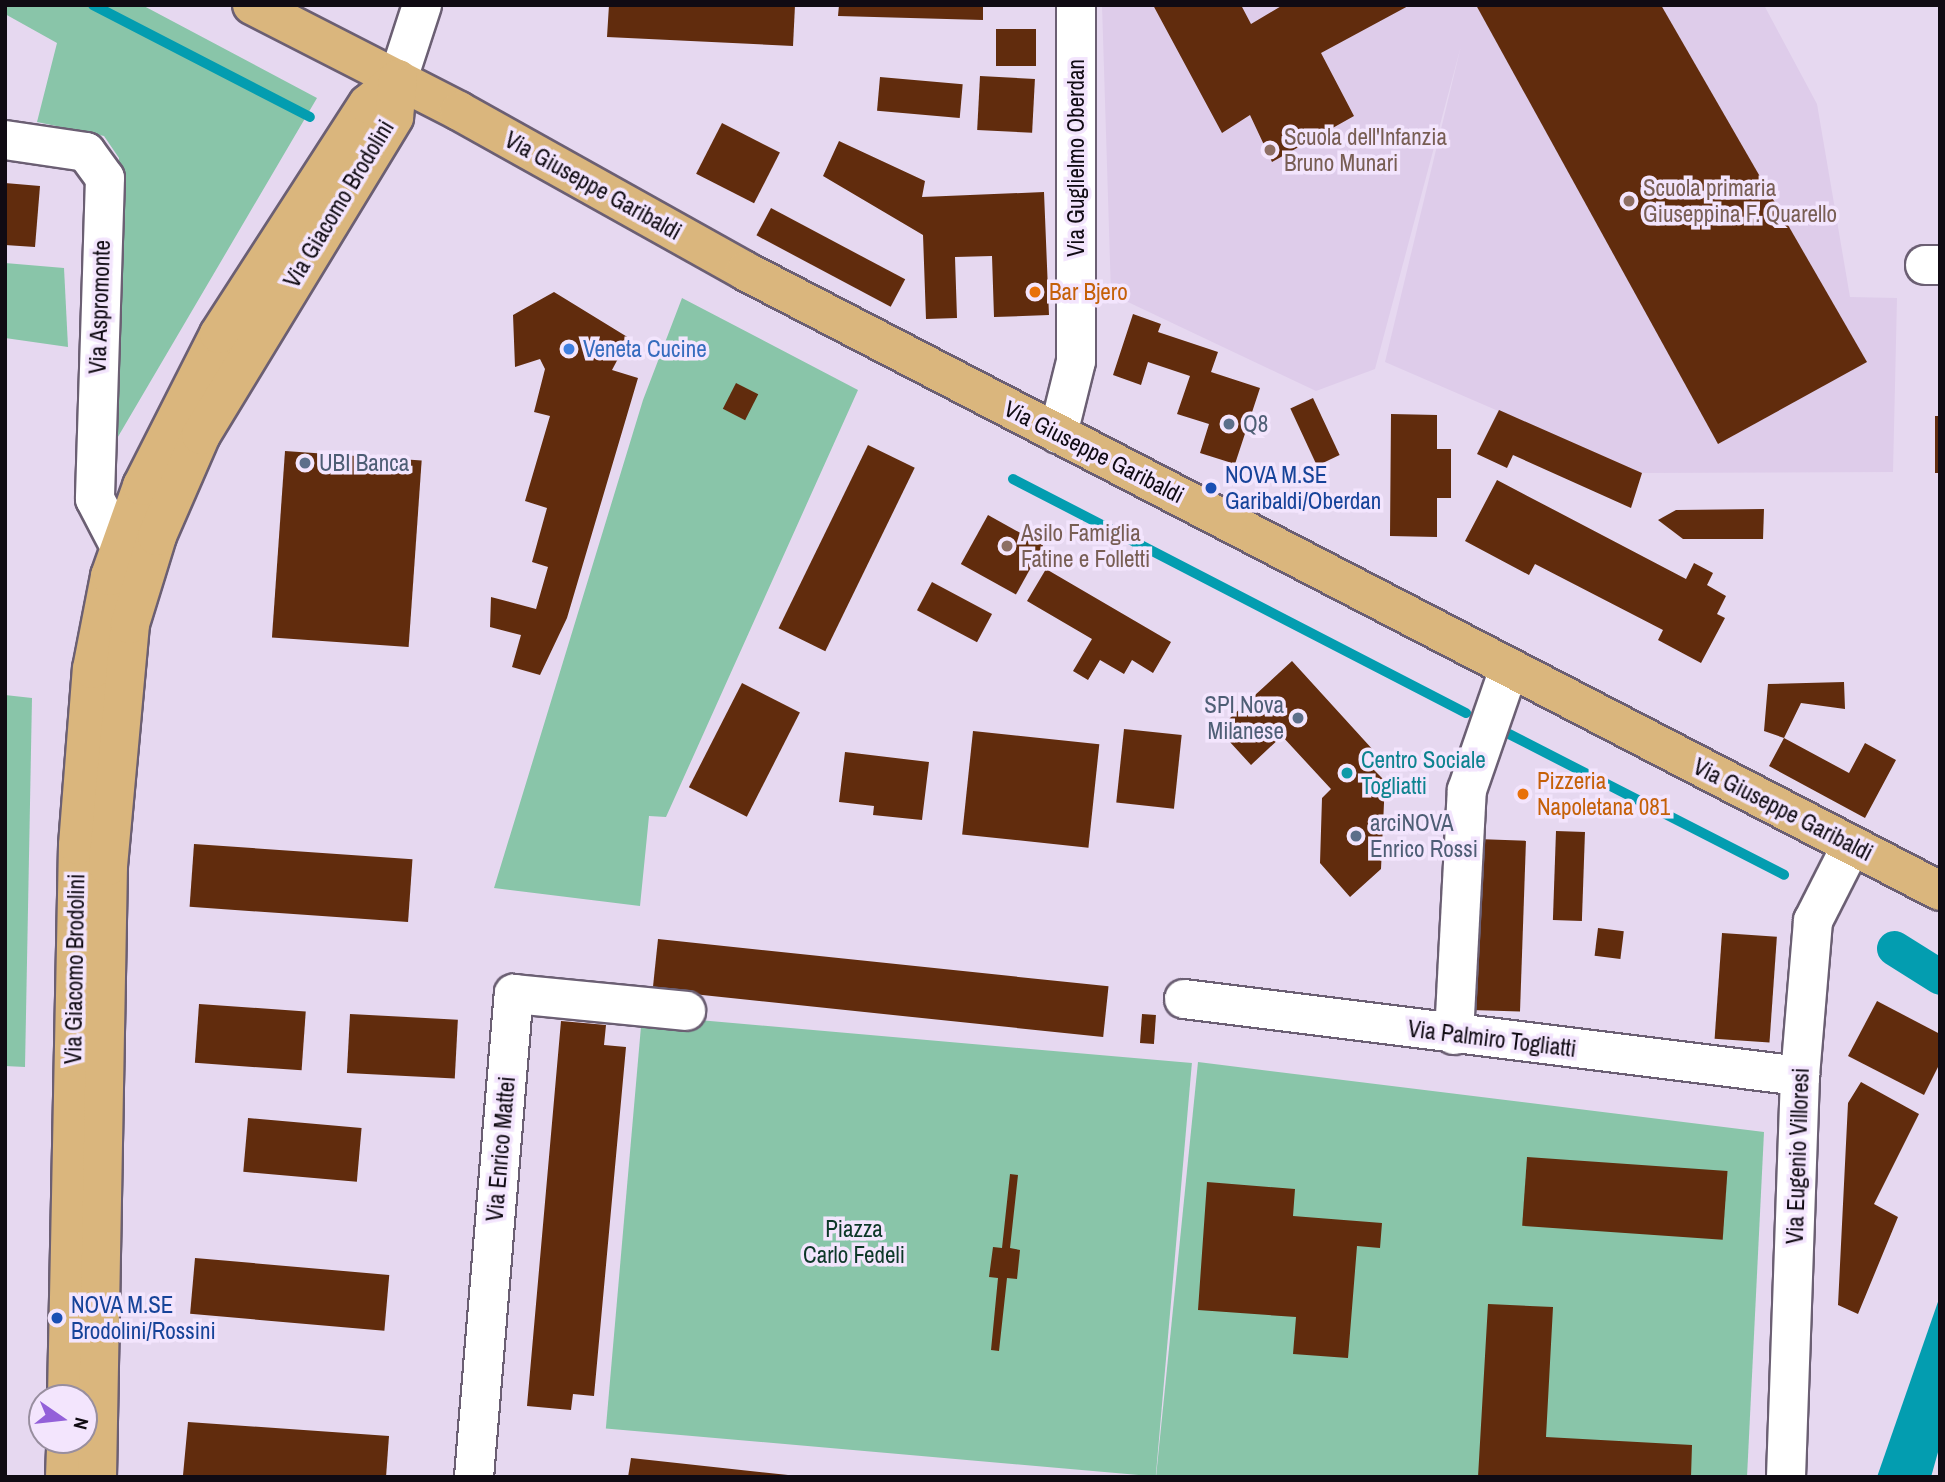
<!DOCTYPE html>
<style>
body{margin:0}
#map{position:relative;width:1945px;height:1482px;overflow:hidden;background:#e6d8f0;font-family:"Archivo Narrow",sans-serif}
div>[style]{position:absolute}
.built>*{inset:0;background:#deccea}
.green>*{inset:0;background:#89c5a9;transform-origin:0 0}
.water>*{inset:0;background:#039db0}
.stream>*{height:10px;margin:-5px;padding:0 5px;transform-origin:5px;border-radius:5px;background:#039db0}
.canal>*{height:35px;margin:-17.5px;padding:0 17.5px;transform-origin:17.5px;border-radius:17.5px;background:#039db0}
.building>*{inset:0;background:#612c0d;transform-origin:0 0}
.roads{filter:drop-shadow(2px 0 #6b5f73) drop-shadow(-2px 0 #6b5f73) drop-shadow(0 2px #6b5f73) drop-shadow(0 -2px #6b5f73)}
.minor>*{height:38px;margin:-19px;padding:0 19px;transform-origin:19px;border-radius:19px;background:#fff}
.major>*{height:38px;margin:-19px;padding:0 19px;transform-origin:19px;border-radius:19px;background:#dab67d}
.dots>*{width:19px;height:19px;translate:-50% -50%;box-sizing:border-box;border:4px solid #f3e5fd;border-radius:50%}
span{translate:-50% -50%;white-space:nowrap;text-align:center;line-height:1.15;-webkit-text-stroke:7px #f3e5fd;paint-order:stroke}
.education-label{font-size:23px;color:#785e54}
.left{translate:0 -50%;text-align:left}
.street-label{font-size:23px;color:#100b13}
.food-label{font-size:23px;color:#c56008}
.shop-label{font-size:23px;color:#366cbe}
.service-label{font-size:23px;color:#4e5e75}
.right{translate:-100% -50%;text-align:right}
.transit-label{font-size:23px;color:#164399}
.culture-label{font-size:23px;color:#0d838f}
.park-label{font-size:23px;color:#0d3828}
.frame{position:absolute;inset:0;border:7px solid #100b13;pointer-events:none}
.north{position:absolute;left:28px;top:1384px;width:70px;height:70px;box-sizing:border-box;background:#f3e5fd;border:2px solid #988e9f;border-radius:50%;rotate:104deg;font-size:19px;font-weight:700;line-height:28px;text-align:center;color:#100b13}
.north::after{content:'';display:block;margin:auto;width:24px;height:32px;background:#9360d9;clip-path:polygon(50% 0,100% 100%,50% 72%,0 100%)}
</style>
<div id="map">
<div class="built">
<div style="clip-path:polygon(1102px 5px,1764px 5px,1817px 104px,1850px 297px,1897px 298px,1893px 472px,1642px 473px,1385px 362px,1461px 46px,1375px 369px,1316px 391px,1111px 294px)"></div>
</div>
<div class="green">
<div style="clip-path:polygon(5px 5px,142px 5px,317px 98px,112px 447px,107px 444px,119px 158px,104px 136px,37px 122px,57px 43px,5px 14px)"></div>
<div style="clip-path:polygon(5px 263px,64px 268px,68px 347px,5px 338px)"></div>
<div style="clip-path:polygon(682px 298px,858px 390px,666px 817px,649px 816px,640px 906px,494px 888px,643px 400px)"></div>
<div style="clip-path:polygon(5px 695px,32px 698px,25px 1067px,5px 1066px)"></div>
<div style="left:642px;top:1015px;width:552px;height:415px;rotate:5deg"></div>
<div style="clip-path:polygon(1198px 1062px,1764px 1132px,1747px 1477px,1156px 1477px)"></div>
</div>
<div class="water">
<div style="clip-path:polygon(1940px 1296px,1940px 1445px,1931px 1477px,1877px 1477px)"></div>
</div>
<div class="stream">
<div style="left:93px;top:5px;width:244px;rotate:27.3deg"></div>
<div style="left:1013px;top:479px;width:510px;rotate:27.32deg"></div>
<div style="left:1509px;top:734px;width:309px;rotate:27.1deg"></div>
</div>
<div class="canal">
<div style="left:1894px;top:948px;width:54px;rotate:32.2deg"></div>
</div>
<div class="building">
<div style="clip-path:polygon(609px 5px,795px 5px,793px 46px,607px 37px)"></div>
<div style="clip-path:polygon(839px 5px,983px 5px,983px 20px,838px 16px)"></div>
<div style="clip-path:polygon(1153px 5px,1241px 5px,1251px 24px,1283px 5px,1410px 5px,1321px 53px,1354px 116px,1272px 162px,1250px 115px,1222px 133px)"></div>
<div style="clip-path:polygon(1476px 5px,1661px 5px,1867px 362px,1718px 444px)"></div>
<div style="left:996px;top:29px;width:40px;height:37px"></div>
<div style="left:980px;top:76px;width:55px;height:54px;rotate:3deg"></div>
<div style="left:880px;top:77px;width:83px;height:34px;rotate:5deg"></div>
<div style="left:722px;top:123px;width:65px;height:57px;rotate:27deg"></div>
<div style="clip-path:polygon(839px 141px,925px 181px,922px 197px,1044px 192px,1049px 315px,994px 317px,992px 256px,955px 257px,957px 318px,926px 319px,923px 235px,823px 176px)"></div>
<div style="clip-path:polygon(5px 183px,40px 186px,35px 247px,5px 245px)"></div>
<div style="left:771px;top:208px;width:152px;height:31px;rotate:28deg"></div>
<div style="clip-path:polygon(554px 292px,629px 338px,612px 370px,638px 378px,567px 618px,540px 675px,512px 667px,521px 635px,490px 627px,491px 597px,536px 609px,548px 567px,532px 562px,547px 508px,525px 501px,550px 416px,534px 412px,545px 369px,540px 359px,515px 367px,513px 315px)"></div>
<div style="clip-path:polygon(1133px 314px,1161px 324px,1158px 332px,1218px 352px,1211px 372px,1260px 388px,1235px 464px,1200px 453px,1209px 424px,1177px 414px,1190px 376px,1148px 362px,1141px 385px,1113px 375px)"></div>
<div style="left:736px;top:383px;width:25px;height:29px;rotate:27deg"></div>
<div style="left:1313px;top:398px;width:63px;height:25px;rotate:65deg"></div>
<div style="clip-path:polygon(1499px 410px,1642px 473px,1631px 508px,1513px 455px,1507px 468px,1477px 454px)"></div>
<div style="clip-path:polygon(1391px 414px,1437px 415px,1437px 449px,1451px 449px,1451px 498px,1437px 498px,1437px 537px,1390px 536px)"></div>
<div style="left:1935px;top:416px;width:5px;height:57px"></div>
<div style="left:868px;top:445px;width:52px;height:204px;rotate:26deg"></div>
<div style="left:285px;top:451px;width:137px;height:187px;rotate:4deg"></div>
<div style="clip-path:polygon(1497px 480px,1686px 579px,1694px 563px,1713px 573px,1707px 585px,1726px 596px,1717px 614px,1725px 618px,1701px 663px,1658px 640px,1663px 630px,1535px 564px,1529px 575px,1465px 541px)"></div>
<div style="clip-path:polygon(1764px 509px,1763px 539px,1683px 539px,1658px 520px,1676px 510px)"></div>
<div style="left:988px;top:515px;width:63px;height:56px;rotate:29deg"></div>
<div style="clip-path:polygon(1046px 569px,1171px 642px,1153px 673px,1132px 660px,1124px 674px,1100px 660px,1088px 680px,1073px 671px,1092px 639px,1027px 601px)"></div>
<div style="left:932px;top:582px;width:68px;height:32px;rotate:28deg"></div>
<div style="clip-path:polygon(1292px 661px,1374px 751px,1364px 760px,1385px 781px,1381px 869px,1350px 897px,1320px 863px,1322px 798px,1331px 789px,1282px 736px,1251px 765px,1218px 729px)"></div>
<div style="clip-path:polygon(1844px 682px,1845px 709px,1801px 703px,1784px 738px,1764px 731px,1768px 684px)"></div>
<div style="left:742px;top:683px;width:65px;height:117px;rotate:27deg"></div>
<div style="left:1124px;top:729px;width:58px;height:74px;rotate:6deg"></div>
<div style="left:973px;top:731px;width:127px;height:104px;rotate:6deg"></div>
<div style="clip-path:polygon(1784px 738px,1849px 773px,1865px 743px,1896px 760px,1865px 818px,1769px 766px)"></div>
<div style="clip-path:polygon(845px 752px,929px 762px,922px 820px,873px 815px,874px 806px,839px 802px)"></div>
<div style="left:1556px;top:831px;width:29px;height:89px;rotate:2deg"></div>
<div style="left:1477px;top:839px;width:49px;height:171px;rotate:2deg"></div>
<div style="left:194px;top:844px;width:219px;height:63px;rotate:4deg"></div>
<div style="left:1598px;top:928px;width:26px;height:28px;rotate:7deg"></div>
<div style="left:1722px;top:933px;width:55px;height:106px;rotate:4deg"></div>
<div style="left:658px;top:939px;width:453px;height:51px;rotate:6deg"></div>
<div style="clip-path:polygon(1877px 1001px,1940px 1034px,1940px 1063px,1924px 1095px,1848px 1056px)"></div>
<div style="left:199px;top:1004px;width:107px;height:59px;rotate:4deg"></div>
<div style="left:350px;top:1014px;width:108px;height:59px;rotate:3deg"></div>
<div style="left:1142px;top:1014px;width:14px;height:29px;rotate:4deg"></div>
<div style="clip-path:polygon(561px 1021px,606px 1025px,604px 1045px,626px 1047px,594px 1396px,573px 1394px,571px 1410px,527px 1406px)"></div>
<div style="clip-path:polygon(1861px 1082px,1919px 1114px,1874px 1204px,1898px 1217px,1858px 1314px,1838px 1305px,1848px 1103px)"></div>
<div style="left:248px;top:1118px;width:114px;height:54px;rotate:5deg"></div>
<div style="left:1527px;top:1157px;width:201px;height:69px;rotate:4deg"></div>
<div style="clip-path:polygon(1010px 1174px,1018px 1175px,1010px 1248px,1020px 1250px,1017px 1279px,1007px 1278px,999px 1351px,991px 1350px,998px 1278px,989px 1277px,993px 1247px,1002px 1248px)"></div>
<div style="clip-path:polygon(1207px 1182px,1295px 1189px,1293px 1216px,1382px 1223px,1380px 1248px,1357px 1246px,1348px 1358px,1293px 1354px,1296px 1317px,1198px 1310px)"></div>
<div style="left:195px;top:1258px;width:195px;height:56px;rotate:5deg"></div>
<div style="clip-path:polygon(1488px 1304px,1553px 1307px,1546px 1437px,1692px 1445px,1691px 1477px,1478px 1477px)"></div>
<div style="clip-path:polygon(188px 1422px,389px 1436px,386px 1477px,183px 1475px)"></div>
<div style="clip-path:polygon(631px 1458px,788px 1475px,788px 1477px,628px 1477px)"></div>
</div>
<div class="roads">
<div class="minor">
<div style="left:398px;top:79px;width:78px;rotate:-72deg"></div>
<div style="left:5px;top:140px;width:82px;rotate:8.4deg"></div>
<div style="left:86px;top:152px;width:32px;rotate:54deg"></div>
<div style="left:105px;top:178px;width:321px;rotate:91.8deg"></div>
<div style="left:95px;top:499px;width:52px;rotate:62.4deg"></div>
<div style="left:1925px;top:265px;width:15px"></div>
<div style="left:1058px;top:434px;width:75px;rotate:-76.1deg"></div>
<div style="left:1076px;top:361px;width:356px;rotate:-90deg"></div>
<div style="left:1184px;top:999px;width:621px;rotate:7.13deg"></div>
<div style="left:1454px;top:1035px;width:245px;rotate:-87deg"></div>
<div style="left:1467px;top:790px;width:128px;rotate:-70.9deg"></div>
<div style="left:474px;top:1477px;width:485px;rotate:-85.3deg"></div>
<div style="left:514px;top:994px;width:173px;rotate:5.6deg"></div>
<div style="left:1786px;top:1477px;width:401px;rotate:-88deg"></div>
<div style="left:1800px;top:1076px;width:156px;rotate:-85.2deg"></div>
<div style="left:1813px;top:921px;width:84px;rotate:-63.1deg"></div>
</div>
<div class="major">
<div style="left:252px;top:5px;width:233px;rotate:27.1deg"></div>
<div style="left:459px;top:111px;width:328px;rotate:29.2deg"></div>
<div style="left:745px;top:271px;width:1346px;rotate:27.42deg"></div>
<div style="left:67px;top:1398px;width:553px;rotate:-88.86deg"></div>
<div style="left:78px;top:845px;width:177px;rotate:-85.5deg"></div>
<div style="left:92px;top:669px;width:95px;rotate:-79deg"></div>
<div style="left:110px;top:576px;width:96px;rotate:-70.4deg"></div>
<div style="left:142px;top:486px;width:170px;rotate:-63.1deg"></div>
<div style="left:219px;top:334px;width:274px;rotate:-57.1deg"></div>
<div style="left:368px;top:104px;width:39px;rotate:-40deg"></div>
<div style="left:65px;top:1477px;width:37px;rotate:-88deg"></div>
<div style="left:97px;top:1477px;width:611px;rotate:-88.97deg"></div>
<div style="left:108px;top:866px;width:243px;rotate:-84.8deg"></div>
<div style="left:130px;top:624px;width:92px;rotate:-72.9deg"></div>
<div style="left:157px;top:536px;width:110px;rotate:-66.5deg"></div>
<div style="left:201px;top:435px;width:372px;rotate:-58.7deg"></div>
<div style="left:394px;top:117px;width:38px;rotate:-84deg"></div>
</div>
</div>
<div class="dots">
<div style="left:1270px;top:150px;background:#8d6e63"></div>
<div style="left:1629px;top:201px;background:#8d6e63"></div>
<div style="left:1035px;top:292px;background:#e8710a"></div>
<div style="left:569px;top:349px;background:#3f7fe0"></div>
<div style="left:1229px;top:424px;background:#5c6f8a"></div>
<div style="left:305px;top:463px;background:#5c6f8a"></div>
<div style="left:1211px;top:488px;background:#1a4fb4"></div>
<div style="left:1007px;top:546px;background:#8d6e63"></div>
<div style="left:1298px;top:718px;background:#5c6f8a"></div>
<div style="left:1347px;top:773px;background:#0f9aa8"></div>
<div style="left:1523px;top:794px;background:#e8710a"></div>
<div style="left:1356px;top:836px;background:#5c6f8a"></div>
<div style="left:57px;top:1318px;background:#1a4fb4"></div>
</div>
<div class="education-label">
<span class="left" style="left:1284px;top:150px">Scuola dell'Infanzia<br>Bruno Munari</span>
<span class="left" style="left:1643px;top:201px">Scuola primaria<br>Giuseppina F. Quarello</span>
<span class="left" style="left:1021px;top:546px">Asilo Famiglia<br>Fatine e Folletti</span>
</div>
<div class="street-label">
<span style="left:1076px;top:158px;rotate:-90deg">Via Guglielmo Oberdan</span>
<span style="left:593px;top:186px;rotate:29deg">Via Giuseppe Garibaldi</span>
<span style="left:339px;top:204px;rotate:-59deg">Via Giacomo Brodolini</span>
<span style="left:100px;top:307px;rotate:-88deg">Via Aspromonte</span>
<span style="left:1094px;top:452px;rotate:27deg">Via Giuseppe Garibaldi</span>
<span style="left:1783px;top:810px;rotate:27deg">Via Giuseppe Garibaldi</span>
<span style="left:75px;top:969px;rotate:-89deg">Via Giacomo Brodolini</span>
<span style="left:1492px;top:1039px;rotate:7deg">Via Palmiro Togliatti</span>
<span style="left:501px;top:1149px;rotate:-85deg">Via Enrico Mattei</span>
<span style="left:1798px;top:1156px;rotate:-88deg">Via Eugenio Villoresi</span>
</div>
<div class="food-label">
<span class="left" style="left:1049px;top:292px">Bar Bjero</span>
<span class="left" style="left:1537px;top:794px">Pizzeria<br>Napoletana 081</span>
</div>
<div class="shop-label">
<span class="left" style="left:583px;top:349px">Veneta Cucine</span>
</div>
<div class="service-label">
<span class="left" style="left:1243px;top:424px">Q8</span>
<span class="left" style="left:319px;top:463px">UBI Banca</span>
<span class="right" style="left:1284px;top:718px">SPI Nova<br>Milanese</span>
<span class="left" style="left:1370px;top:836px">arciNOVA<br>Enrico Rossi</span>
</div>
<div class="transit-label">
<span class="left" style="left:1225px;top:488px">NOVA M.SE<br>Garibaldi/Oberdan</span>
<span class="left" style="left:71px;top:1318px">NOVA M.SE<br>Brodolini/Rossini</span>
</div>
<div class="culture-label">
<span class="left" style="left:1361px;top:773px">Centro Sociale<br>Togliatti</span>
</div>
<div class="park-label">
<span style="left:854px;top:1242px">Piazza<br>Carlo Fedeli</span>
</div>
<div class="frame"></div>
<div class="north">N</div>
</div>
